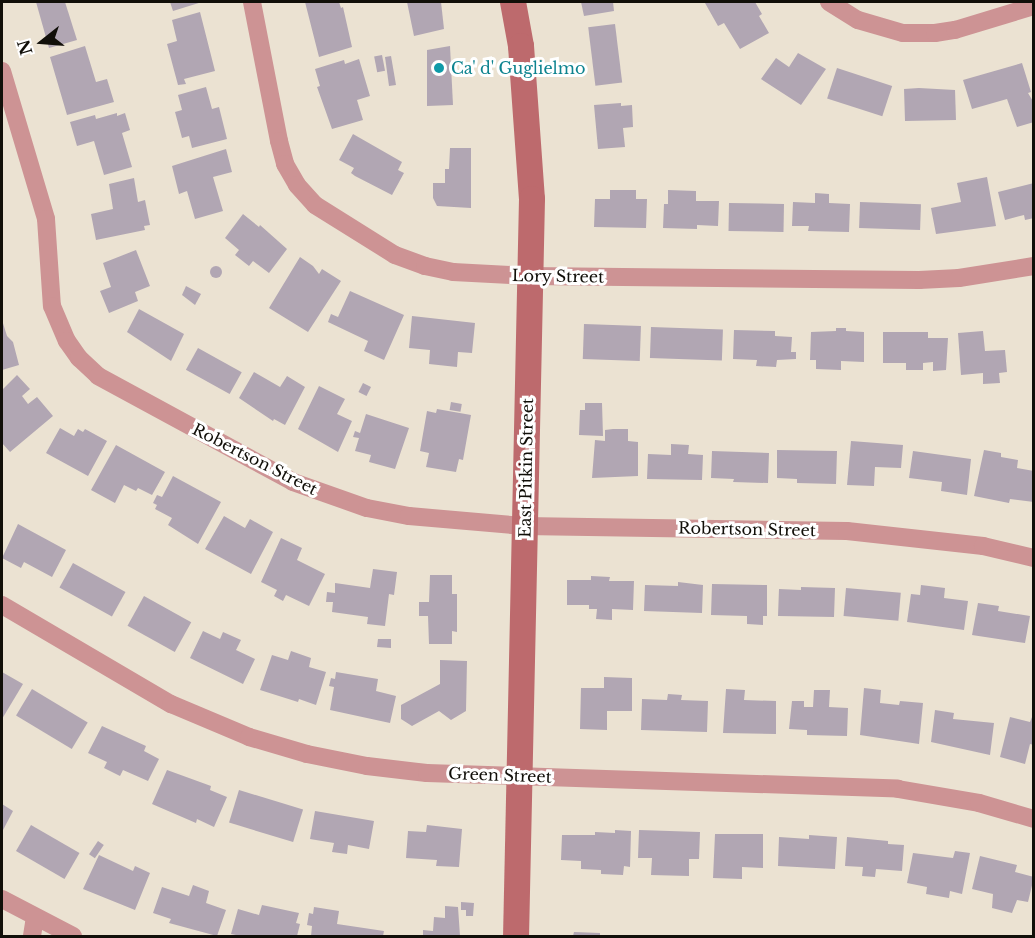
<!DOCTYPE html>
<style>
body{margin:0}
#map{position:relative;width:1035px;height:938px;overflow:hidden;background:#ebe2d2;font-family:"Libre Baskerville",serif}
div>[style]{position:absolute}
.building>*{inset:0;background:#b1a6b3;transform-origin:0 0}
.round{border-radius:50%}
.street>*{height:18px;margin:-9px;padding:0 9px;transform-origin:9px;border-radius:9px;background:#cd9394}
.secondary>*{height:26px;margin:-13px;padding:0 13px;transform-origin:13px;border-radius:13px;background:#bd6a6d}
.dots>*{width:16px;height:16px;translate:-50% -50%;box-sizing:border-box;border:3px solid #fff;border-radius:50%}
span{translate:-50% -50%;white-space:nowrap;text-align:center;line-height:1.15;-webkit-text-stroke:6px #fff;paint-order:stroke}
.culture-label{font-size:16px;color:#0d838f}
.left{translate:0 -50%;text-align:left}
.street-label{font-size:16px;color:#110f09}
.frame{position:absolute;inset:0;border:3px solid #110f09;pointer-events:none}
.north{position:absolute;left:12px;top:12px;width:60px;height:60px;-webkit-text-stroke:4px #fff;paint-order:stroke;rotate:253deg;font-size:16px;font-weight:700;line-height:24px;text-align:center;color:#110f09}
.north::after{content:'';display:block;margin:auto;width:21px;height:27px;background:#110f09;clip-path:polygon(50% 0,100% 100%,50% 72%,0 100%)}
</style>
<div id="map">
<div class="building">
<div style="clip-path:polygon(36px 2px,65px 2px,77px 40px,49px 48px)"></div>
<div style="clip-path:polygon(170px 2px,202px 2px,173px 11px)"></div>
<div style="clip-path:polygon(305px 2px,339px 2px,341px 8px,343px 7px,352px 47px,319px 57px)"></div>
<div style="clip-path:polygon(407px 2px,441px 2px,444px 29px,414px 36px)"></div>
<div style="clip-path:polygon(581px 2px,613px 2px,614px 11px,584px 16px)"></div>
<div style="clip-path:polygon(708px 2px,755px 2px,762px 14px,759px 16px,769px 33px,740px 49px,724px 23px,718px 26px,705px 3px)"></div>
<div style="clip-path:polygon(200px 12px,215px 71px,184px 79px,186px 84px,178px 85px,167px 44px,177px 41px,172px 20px)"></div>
<div style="left:615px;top:24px;width:59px;height:27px;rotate:83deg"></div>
<div style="clip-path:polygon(85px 46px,96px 82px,107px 79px,114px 102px,67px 115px,50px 57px)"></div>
<div style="clip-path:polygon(450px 46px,453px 105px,427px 106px,427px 50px)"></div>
<div style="clip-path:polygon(798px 53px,826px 69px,801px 105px,761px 79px,776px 58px,789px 67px)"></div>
<div style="left:382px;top:55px;width:16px;height:8px;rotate:79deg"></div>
<div style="clip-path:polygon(391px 56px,396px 85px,389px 86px,385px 57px)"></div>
<div style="clip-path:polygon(359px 59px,370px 96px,357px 100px,363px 120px,332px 129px,317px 87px,320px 86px,315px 69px,344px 60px,345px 64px)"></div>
<div style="clip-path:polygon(1022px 63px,1031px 92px,1028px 93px,1034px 103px,1034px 122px,1017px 127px,1007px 99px,972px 109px,963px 80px)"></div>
<div style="left:837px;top:68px;width:58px;height:32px;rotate:18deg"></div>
<div style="clip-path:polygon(206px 87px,212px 109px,219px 107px,227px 139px,192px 148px,189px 136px,182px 138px,175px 112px,182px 110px,178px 95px)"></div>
<div style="clip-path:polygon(919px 88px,955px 90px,956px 120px,905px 121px,904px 89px)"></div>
<div style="clip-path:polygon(621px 103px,621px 106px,632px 105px,633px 127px,623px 128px,625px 147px,598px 149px,594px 105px)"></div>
<div style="clip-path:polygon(117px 113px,117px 116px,125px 113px,130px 130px,122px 133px,132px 167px,104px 175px,94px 141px,77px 146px,70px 122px,95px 115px,96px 119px)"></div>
<div style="clip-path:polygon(353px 134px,402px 162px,398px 170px,404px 173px,392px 195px,355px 176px,351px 173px,354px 168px,339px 160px)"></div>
<div style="clip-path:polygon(450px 148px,471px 148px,471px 208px,437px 206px,433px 198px,433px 183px,445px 183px,445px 169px,449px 169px)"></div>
<div style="clip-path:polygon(226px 149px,232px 172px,213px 177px,223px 211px,195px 219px,187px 191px,179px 194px,172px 166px)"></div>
<div style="clip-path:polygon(987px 177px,996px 226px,936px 234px,931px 208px,961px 202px,957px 183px)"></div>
<div style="clip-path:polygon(134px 178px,138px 202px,145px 200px,150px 225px,144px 226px,145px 230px,96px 240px,91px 214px,113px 209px,109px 184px)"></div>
<div style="clip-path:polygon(1034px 183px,1034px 218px,1025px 220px,1024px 215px,1005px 220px,998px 192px)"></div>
<div style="clip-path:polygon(610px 190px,636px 190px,636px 199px,647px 199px,646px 228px,594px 227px,595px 199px,610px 199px)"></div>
<div style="clip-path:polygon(668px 190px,696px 191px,696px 201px,719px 201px,718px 226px,697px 225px,697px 229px,663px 228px,664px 204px,668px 204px)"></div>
<div style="clip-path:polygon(815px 193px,829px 194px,829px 203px,850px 204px,849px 232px,808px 231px,809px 226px,792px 226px,793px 202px,815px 203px)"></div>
<div style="left:860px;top:202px;width:61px;height:26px;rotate:2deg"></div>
<div style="left:729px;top:203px;width:55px;height:28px;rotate:1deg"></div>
<div style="clip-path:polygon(243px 214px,259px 227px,260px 225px,287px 249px,269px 273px,253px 261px,249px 266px,235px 255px,239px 250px,225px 238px)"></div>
<div style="clip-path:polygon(136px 250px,150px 286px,135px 292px,138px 301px,109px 313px,100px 291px,111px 287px,103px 263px)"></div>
<div style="clip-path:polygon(300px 257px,313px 266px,319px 274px,322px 269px,341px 281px,308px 332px,269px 308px)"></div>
<div class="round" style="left:210px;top:266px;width:12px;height:12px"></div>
<div style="clip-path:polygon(186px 286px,201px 294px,195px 305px,182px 295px)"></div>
<div style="clip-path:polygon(350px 291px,404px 315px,384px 360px,364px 351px,368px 341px,328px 322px,331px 314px,338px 317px)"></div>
<div style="clip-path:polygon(139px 309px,184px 334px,171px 361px,127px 332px)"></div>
<div style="clip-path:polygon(412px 316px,475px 323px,472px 353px,458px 352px,457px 367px,429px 364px,430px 350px,409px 348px)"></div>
<div style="clip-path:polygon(2px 320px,7px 336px,13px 342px,19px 365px,2px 370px)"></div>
<div style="left:584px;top:324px;width:57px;height:35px;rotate:2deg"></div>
<div style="left:651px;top:327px;width:72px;height:31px;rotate:2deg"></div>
<div style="clip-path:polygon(836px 328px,846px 328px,846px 331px,864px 332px,864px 362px,841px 361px,841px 370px,816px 369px,816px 360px,810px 360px,811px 332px,836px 331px)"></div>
<div style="clip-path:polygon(734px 330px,775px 331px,775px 336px,792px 337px,791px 352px,796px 352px,796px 359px,777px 360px,776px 367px,756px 366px,757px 360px,733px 359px)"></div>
<div style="clip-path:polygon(983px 331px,985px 351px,1005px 350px,1007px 372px,999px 373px,1000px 383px,983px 384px,983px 373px,961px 375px,958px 333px)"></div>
<div style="clip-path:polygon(883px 332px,928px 332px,928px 338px,948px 338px,946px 370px,933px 371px,933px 362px,923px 363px,923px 370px,906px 370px,906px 363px,883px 363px)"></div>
<div style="left:198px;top:348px;width:50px;height:25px;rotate:29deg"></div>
<div style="clip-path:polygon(254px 372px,280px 387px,287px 376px,305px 387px,285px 425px,274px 419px,273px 421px,239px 398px)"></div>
<div style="clip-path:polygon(17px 375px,30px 389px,22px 396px,28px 404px,37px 397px,53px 416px,10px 452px,2px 443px,2px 390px)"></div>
<div style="left:363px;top:383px;width:9px;height:10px;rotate:27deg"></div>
<div style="clip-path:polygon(319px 386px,345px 399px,337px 414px,352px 421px,338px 452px,298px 429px)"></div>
<div style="left:451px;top:402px;width:11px;height:8px;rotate:10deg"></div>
<div style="clip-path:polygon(585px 403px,602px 403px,603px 436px,579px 435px,580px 410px,585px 410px)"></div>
<div style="clip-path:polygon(437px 409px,471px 415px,463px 460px,459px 459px,456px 472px,426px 467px,429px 453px,420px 451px,427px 411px,436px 413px)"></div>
<div style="clip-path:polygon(366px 414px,409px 428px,395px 469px,369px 462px,371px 455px,355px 451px,359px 438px,353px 437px,355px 431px,360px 433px)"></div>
<div style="clip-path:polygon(60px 428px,74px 436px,78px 429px,83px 432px,85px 429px,107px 441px,88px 476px,46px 453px)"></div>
<div style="clip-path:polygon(613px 429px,628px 429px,628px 441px,638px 442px,638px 476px,592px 478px,595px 440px,605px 441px,605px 430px)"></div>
<div style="clip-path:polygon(851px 441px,903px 445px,901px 468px,875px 467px,874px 486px,847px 485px)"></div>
<div style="clip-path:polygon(671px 444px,689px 445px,688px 454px,703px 455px,702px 480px,647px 479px,648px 454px,671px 455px)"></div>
<div style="clip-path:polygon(116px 445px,165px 472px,152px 495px,138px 488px,136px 491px,124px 485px,115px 503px,91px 490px)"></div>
<div style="clip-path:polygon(777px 450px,837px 451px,836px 484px,797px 483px,797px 479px,777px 478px)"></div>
<div style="clip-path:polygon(984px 450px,1001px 453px,1001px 457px,1018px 460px,1017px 468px,1034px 471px,1034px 502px,1010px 499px,1009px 503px,974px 496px)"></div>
<div style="clip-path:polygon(712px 451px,769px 453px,768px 483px,733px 482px,734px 479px,711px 478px)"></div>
<div style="clip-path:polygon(913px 451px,971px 459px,967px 495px,941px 491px,942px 482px,909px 478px)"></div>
<div style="clip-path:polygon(173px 476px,221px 502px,198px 544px,168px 525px,172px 518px,155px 509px,157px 505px,153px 503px,157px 495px,162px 497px)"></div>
<div style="clip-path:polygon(224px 516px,245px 528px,250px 519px,273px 532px,251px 574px,205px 549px)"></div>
<div style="clip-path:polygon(18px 524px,66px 550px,52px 577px,24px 562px,21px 568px,2px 558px)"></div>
<div style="clip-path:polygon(281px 538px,302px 548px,297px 560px,325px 574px,309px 606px,286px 595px,283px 601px,274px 596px,277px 590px,261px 582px)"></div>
<div style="left:73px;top:563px;width:60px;height:28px;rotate:29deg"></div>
<div style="clip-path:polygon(373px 569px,397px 572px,394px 595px,389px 594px,385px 626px,367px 624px,368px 617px,332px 612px,333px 602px,326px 602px,327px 592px,335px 593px,335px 583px,370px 588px)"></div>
<div style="clip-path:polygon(430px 575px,452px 575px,452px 594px,457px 594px,457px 632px,452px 631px,452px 644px,429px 644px,428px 616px,419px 616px,419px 602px,429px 602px)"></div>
<div style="clip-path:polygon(591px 576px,610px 577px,609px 581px,634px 581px,633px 610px,612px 609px,612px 620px,596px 619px,597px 609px,589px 609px,589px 605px,567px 605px,567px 580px,591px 580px)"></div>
<div style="clip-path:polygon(678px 582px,703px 585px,702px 613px,644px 611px,645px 585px,678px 586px)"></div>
<div style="clip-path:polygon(712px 584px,767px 585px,767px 616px,763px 616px,763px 625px,747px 624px,747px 616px,711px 615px)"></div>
<div style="clip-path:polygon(921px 585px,945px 588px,944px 598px,968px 601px,964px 630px,907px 622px,911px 594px,920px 595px)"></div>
<div style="clip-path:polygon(801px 587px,835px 588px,834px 617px,778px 616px,779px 589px,801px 590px)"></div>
<div style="left:846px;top:588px;width:55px;height:28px;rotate:5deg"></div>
<div style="left:144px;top:596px;width:54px;height:34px;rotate:29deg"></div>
<div style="clip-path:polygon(978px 603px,999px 606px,998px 611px,1030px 616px,1025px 643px,972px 635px)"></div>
<div style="clip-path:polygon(203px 631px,220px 639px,223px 632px,241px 640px,236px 650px,255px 659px,243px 684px,190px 658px)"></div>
<div style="clip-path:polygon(378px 639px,391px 639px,391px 648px,377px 647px)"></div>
<div style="clip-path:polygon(291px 651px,311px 658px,309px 667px,326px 672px,316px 705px,299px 699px,298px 702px,260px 690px,272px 655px,288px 660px)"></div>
<div style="clip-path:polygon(440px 660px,467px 661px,466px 711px,451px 720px,439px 711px,412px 726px,401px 719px,401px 705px,440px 684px)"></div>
<div style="clip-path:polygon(2px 672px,23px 684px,2px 719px)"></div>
<div style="clip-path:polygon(336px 672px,378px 679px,376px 691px,396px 696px,390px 723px,330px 710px,334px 687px,329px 686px,331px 678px,335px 679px)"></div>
<div style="clip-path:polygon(604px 677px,632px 678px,632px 711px,607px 711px,607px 730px,580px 729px,581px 688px,604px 688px)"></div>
<div style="clip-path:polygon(864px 688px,881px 690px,880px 703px,899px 705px,900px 701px,923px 703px,919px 744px,860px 735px)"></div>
<div style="left:32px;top:689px;width:65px;height:31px;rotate:31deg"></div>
<div style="clip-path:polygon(726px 689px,745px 690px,744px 700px,776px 701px,776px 734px,723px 733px)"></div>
<div style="clip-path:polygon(814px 690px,830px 690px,829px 707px,848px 708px,847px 736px,807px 735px,807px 730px,789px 729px,792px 701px,804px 701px,804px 707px,813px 707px)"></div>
<div style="clip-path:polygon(668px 694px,682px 695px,681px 700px,708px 701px,707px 732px,641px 730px,642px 699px,667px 700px)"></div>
<div style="clip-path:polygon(935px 710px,954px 713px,953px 719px,994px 723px,990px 755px,931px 742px)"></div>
<div style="clip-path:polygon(1034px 712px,1034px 745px,1030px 744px,1025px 764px,1000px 757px,1010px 717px,1030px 722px)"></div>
<div style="clip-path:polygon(102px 726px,146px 746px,144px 751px,159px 759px,148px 781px,123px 770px,120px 776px,104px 768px,107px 762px,88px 753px)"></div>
<div style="clip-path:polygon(167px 770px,211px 786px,210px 790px,227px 797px,214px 827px,197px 819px,196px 823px,152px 804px)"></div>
<div style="left:239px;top:790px;width:67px;height:34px;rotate:17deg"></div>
<div style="clip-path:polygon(2px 804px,13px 811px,2px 832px)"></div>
<div style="clip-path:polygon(315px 811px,374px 821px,369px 849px,348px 845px,347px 854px,332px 852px,334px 843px,310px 839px)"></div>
<div style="left:31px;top:825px;width:56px;height:30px;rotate:30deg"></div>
<div style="clip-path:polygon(427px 825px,462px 829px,459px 867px,436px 866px,437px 860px,406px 858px,408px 831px,426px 832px)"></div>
<div style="clip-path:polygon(615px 830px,631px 831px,630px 867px,624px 866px,623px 875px,601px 874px,601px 870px,581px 869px,581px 861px,561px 860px,562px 835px,595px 835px,595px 832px,615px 833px)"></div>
<div style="clip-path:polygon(639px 830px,700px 832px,699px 859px,689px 859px,689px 876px,651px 875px,652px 858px,638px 858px)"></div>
<div style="clip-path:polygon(715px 834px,763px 834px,763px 868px,742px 867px,742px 879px,713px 878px)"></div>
<div style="clip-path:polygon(809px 835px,837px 837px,835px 869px,778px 866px,779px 837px,809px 839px)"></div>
<div style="clip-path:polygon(847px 837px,888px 841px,888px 844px,904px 845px,902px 871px,876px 869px,875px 877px,862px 876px,863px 867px,845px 866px)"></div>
<div style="left:98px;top:841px;width:7px;height:16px;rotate:34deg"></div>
<div style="clip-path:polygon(955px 851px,970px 853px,962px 894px,950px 891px,949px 898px,926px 894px,927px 887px,907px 883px,913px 853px,953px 858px)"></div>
<div style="clip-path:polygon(99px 855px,133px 871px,135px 866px,150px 873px,135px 910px,83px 889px)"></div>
<div style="clip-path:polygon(980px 856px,1017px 865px,1015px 872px,1034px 877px,1028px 902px,1017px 900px,1012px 913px,992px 908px,993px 894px,972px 889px)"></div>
<div style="clip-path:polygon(193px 885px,209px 891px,206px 903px,226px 910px,217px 936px,169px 923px,171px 919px,153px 913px,162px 887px,189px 896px)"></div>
<div style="clip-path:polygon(461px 902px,474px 903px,473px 916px,466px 916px,466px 910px,461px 910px)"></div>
<div style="clip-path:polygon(262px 905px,299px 913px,296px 923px,300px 924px,297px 936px,241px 936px,231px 934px,238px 909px,259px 915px)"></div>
<div style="clip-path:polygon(445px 906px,458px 907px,460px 936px,423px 936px,423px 930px,433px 931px,434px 917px,445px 918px)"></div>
<div style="clip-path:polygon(314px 907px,339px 911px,337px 924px,384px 931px,383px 936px,311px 936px,312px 926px,307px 925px,309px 913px,313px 914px)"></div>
<div style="clip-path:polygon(574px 932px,600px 933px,600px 936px,573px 936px)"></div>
</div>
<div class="street">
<div style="left:252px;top:2px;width:142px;rotate:79deg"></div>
<div style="left:279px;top:141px;width:24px;rotate:75deg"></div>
<div style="left:285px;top:164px;width:24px;rotate:60deg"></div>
<div style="left:297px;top:185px;width:27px;rotate:48deg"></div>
<div style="left:315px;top:205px;width:94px;rotate:32deg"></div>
<div style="left:395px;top:255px;width:32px;rotate:20deg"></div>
<div style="left:425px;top:266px;width:29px;rotate:12deg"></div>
<div style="left:453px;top:272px;width:76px;rotate:3deg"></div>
<div style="left:529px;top:276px;width:390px;rotate:0.6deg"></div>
<div style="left:919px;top:280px;width:40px;rotate:-2.9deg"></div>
<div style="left:959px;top:278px;width:76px;rotate:-9.1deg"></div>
<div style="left:829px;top:2px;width:34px;rotate:32deg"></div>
<div style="left:858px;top:20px;width:47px;rotate:16.1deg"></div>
<div style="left:903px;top:33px;width:32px"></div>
<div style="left:935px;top:33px;width:20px;rotate:-9deg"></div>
<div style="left:955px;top:30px;width:83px;rotate:-16.9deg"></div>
<div style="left:2px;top:71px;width:154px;rotate:73.4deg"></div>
<div style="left:46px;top:219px;width:87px;rotate:86.1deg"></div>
<div style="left:52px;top:306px;width:38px;rotate:67deg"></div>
<div style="left:67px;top:341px;width:21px;rotate:55deg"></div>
<div style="left:79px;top:358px;width:26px;rotate:43deg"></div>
<div style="left:98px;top:376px;width:222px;rotate:28.5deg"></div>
<div style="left:293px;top:482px;width:78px;rotate:19.4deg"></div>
<div style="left:367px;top:508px;width:43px;rotate:10.8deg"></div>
<div style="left:409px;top:516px;width:115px;rotate:5deg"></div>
<div style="left:524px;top:526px;width:323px;rotate:0.9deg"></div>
<div style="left:847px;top:531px;width:137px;rotate:6.3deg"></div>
<div style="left:983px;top:546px;width:52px;rotate:13.2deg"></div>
<div style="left:2px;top:605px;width:196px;rotate:30.4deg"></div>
<div style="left:171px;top:704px;width:85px;rotate:22.9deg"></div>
<div style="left:249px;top:737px;width:60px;rotate:16.3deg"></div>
<div style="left:307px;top:754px;width:61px;rotate:11.3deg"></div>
<div style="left:367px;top:766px;width:60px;rotate:6.7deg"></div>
<div style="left:427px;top:773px;width:471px;rotate:1.9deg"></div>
<div style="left:898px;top:789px;width:82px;rotate:9.8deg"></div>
<div style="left:979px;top:803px;width:57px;rotate:16.2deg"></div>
<div style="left:2px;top:899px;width:80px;rotate:27.5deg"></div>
<div style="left:32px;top:936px;width:19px;rotate:-81deg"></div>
</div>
<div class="secondary">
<div style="left:513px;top:2px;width:45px;rotate:79.7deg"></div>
<div style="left:521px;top:46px;width:153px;rotate:85.9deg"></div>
<div style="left:532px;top:199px;width:737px;rotate:91.24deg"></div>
</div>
<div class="dots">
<div style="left:439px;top:68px;background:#0f9aa8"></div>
</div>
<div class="culture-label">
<span class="left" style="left:451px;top:68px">Ca' d' Guglielmo</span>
</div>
<div class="street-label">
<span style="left:558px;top:276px;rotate:1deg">Lory Street</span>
<span style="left:255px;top:459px;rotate:27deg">Robertson Street</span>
<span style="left:526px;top:468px;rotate:-89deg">East Pitkin Street</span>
<span style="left:747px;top:529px;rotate:1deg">Robertson Street</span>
<span style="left:500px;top:775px;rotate:2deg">Green Street</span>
</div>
<div class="frame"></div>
<div class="north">N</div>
</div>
